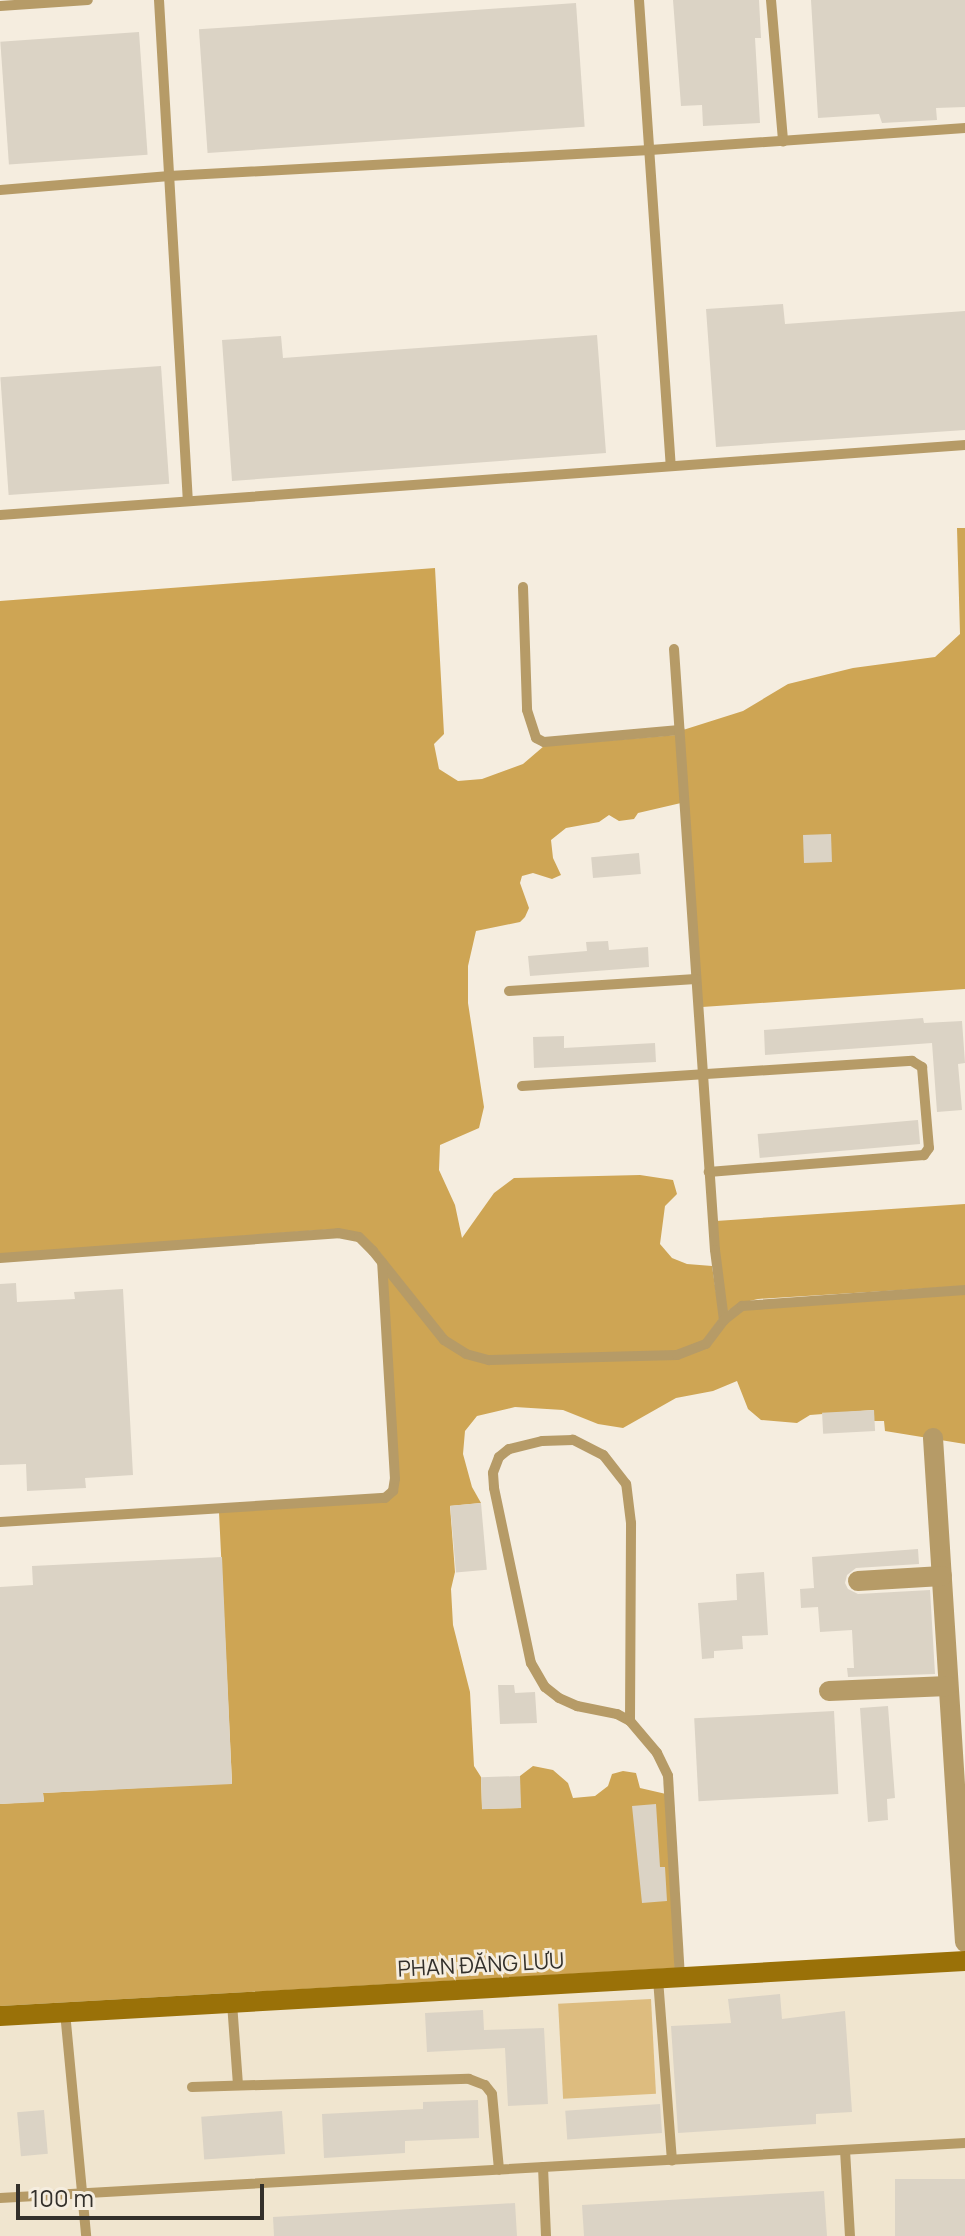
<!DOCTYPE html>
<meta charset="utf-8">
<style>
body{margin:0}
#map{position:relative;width:965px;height:2236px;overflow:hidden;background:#f5eddf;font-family:Manrope,sans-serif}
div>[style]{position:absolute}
.built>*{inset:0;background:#f0e5cf}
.green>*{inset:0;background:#ddbc7f;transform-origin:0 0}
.forest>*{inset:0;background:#cea554}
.building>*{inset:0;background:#dbd3c5;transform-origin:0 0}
.lane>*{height:10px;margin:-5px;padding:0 5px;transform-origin:5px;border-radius:5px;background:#b69b67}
.street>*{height:20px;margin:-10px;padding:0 10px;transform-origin:10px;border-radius:10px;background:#b69b67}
.secondary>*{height:20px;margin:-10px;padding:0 10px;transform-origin:10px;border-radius:10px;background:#9a7108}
span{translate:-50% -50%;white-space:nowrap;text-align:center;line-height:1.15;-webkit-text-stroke:6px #f5eddf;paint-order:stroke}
.street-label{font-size:22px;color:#33302b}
.scale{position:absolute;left:16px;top:2184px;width:248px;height:36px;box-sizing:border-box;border:4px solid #33302b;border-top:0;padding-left:10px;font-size:24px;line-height:28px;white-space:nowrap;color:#33302b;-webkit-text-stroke:6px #f5eddf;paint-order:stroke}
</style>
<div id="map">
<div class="built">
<div style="clip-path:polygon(965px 1971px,965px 2236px,0 2236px,0 2025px)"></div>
</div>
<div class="green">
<div style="left:651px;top:1999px;width:95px;height:93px;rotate:87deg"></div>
</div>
<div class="forest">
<div style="clip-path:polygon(957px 528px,965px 528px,965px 989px,702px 1007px,683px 730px,743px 711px,788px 684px,853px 668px,935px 657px,960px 634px)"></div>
<div style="clip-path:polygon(435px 568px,444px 734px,434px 744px,439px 769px,458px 781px,482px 779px,523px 764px,544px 746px,676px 735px,681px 803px,638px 813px,634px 819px,619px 821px,609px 815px,599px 822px,566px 828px,551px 840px,553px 858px,561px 875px,552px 879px,533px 873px,522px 876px,520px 883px,529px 908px,525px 917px,520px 922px,476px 931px,468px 966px,468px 1003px,484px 1107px,479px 1128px,440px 1145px,439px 1170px,455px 1205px,462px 1238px,494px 1193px,514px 1178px,640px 1175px,673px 1180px,677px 1194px,665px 1206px,660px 1244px,672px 1258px,687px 1264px,712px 1266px,720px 1318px,703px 1341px,677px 1351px,490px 1356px,468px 1351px,447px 1337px,376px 1248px,335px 1229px,0 1254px,0 601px)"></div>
<div style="clip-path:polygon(965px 1204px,965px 1286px,758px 1299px,741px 1303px,726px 1312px,716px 1221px)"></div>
<div style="clip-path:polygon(387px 1274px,465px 1357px,679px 1358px,744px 1309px,965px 1294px,965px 1444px,885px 1431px,884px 1421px,874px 1421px,873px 1410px,810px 1415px,797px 1423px,761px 1420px,748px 1409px,737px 1381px,713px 1391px,676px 1398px,623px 1428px,598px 1424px,563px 1410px,515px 1407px,477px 1416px,465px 1431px,463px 1454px,472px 1487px,481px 1503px,450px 1506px,455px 1572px,451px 1589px,453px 1625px,470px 1692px,474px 1766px,481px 1777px,482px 1809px,520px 1808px,520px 1776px,533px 1766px,553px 1770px,568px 1783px,573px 1798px,595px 1796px,608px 1786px,612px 1774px,623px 1771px,636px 1773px,640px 1788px,666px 1794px,675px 1968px,0 2006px,0 1804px,44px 1801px,43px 1793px,232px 1783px,219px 1512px,396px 1494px)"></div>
</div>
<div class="building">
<div style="clip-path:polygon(673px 0,759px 0,761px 38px,755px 38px,760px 123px,703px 126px,702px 105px,681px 106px)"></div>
<div style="clip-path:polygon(811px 0,965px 0,965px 107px,936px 108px,937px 120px,882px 123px,879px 114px,818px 118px)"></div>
<div style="left:576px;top:3px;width:124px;height:378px;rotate:86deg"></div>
<div style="left:139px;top:32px;width:123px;height:139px;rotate:86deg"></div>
<div style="clip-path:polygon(783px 304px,785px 324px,965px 311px,965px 430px,716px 447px,706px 309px)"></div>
<div style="clip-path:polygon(597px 335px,606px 453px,232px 481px,222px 340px,281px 336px,283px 358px)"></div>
<div style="left:161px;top:366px;width:118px;height:161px;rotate:86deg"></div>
<div style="left:831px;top:834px;width:28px;height:28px;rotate:88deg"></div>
<div style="left:639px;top:853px;width:21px;height:48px;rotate:85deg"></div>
<div style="clip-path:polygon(608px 941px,609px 950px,648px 947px,649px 967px,530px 976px,528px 956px,587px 951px,586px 942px)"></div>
<div style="clip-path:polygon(923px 1018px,924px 1023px,962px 1021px,965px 1063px,958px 1064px,962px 1110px,937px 1112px,932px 1043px,765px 1055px,764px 1030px)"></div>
<div style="clip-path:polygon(564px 1036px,564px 1048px,655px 1043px,656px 1062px,534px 1068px,533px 1037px)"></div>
<div style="left:918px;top:1120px;width:24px;height:161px;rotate:85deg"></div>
<div style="clip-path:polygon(16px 1283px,17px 1302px,75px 1299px,74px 1292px,123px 1289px,133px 1475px,85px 1478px,86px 1488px,27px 1491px,26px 1464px,0 1465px,0 1284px)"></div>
<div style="left:874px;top:1410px;width:21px;height:52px;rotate:87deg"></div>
<div style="left:481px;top:1503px;width:67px;height:31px;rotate:85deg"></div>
<div style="clip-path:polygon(918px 1549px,919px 1564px,856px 1568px,847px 1575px,845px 1583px,848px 1589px,858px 1594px,930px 1590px,935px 1674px,848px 1677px,847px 1668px,854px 1668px,852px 1630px,820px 1632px,818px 1607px,801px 1608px,800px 1589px,814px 1588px,812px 1557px)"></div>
<div style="clip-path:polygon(222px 1557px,232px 1784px,43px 1793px,44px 1802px,0 1804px,0 1587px,33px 1585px,32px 1566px)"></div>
<div style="clip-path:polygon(764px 1572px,768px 1635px,742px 1636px,743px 1649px,714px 1651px,714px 1658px,702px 1659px,698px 1603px,737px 1600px,736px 1574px)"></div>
<div style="clip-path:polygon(498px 1685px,514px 1685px,515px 1693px,535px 1692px,537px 1723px,500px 1724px)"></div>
<div style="clip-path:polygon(888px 1706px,895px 1798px,887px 1799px,888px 1820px,868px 1822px,860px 1708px)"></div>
<div style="left:834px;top:1711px;width:83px;height:140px;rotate:87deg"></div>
<div style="left:520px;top:1776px;width:32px;height:39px;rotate:88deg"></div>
<div style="clip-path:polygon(656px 1804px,660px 1867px,665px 1867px,667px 1901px,642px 1903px,632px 1806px)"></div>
<div style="clip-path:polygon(780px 1994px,782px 2019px,845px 2011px,852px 2112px,816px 2114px,816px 2124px,678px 2133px,671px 2026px,731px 2023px,728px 1999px)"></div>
<div style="clip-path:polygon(483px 2010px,484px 2030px,544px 2028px,548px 2104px,508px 2106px,505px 2048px,427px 2052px,425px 2013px)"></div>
<div style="clip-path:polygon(478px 2100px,479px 2138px,405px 2141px,405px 2153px,324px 2158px,322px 2114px,423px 2109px,423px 2102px)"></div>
<div style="left:660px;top:2104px;width:29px;height:95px;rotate:86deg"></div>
<div style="left:44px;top:2110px;width:44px;height:27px;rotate:85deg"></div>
<div style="left:282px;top:2111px;width:43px;height:81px;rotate:86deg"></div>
<div style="left:965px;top:2179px;width:57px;height:70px;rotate:90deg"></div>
<div style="clip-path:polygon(824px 2191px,827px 2236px,584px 2236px,582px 2205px)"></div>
<div style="clip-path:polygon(515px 2203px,517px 2236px,274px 2236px,273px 2217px)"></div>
</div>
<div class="lane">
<div style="left:159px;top:0;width:500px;rotate:86.7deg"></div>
<div style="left:639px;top:0;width:465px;rotate:86.1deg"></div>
<div style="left:771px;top:0;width:142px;rotate:85.1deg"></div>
<div style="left:0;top:6px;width:88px;rotate:-3.9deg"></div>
<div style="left:0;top:190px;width:170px;rotate:-4.7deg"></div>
<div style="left:169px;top:176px;width:482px;rotate:-3.1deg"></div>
<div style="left:650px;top:150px;width:316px;rotate:-4deg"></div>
<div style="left:0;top:515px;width:968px;rotate:-4.15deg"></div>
<div style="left:523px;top:587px;width:123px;rotate:88.1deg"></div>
<div style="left:527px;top:710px;width:29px;rotate:72deg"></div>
<div style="left:536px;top:738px;width:9px;rotate:27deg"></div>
<div style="left:544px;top:742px;width:136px;rotate:-5.1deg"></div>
<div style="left:674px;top:649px;width:602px;rotate:86.1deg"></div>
<div style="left:715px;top:1250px;width:71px;rotate:82.7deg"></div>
<div style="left:509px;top:991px;width:187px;rotate:-3.7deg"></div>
<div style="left:522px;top:1086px;width:391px;rotate:-3.7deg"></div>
<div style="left:912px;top:1061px;width:12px;rotate:31deg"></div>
<div style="left:922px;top:1067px;width:81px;rotate:85.1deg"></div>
<div style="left:929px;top:1148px;width:9px;rotate:126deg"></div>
<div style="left:924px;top:1155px;width:216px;rotate:175.5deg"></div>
<div style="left:0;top:1258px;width:339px;rotate:-4.2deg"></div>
<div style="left:338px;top:1233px;width:21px;rotate:11deg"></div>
<div style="left:359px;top:1237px;width:20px;rotate:45deg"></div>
<div style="left:373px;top:1251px;width:114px;rotate:51.4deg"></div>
<div style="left:444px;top:1340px;width:26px;rotate:32deg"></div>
<div style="left:466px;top:1354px;width:24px;rotate:15deg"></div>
<div style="left:489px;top:1360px;width:188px;rotate:-1.5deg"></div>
<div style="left:677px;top:1355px;width:31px;rotate:-21deg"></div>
<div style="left:706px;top:1344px;width:30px;rotate:-53deg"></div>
<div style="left:724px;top:1320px;width:23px;rotate:-38deg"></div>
<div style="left:742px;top:1306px;width:224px;rotate:-4.1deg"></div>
<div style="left:0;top:1522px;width:386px;rotate:-3.6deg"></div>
<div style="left:385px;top:1498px;width:11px;rotate:-41deg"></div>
<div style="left:393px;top:1491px;width:12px;rotate:-81deg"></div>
<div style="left:395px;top:1479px;width:217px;rotate:-93.4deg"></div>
<div style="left:630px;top:1721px;width:198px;rotate:-89.7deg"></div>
<div style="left:631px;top:1523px;width:39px;rotate:-97deg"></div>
<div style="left:626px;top:1484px;width:37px;rotate:-128deg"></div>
<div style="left:603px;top:1455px;width:34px;rotate:-153deg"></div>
<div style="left:573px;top:1440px;width:31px;rotate:178deg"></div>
<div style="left:542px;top:1441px;width:34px;rotate:166deg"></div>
<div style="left:509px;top:1449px;width:13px;rotate:141deg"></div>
<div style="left:499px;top:1457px;width:17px;rotate:111deg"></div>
<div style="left:493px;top:1473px;width:15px;rotate:86deg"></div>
<div style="left:494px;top:1488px;width:179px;rotate:78.1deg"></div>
<div style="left:531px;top:1663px;width:28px;rotate:60deg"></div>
<div style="left:545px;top:1687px;width:18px;rotate:38deg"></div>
<div style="left:559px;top:1698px;width:20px;rotate:24deg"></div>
<div style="left:577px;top:1706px;width:41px;rotate:11.3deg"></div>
<div style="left:617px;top:1714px;width:15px;rotate:28deg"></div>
<div style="left:630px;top:1721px;width:42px;rotate:49.8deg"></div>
<div style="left:657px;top:1753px;width:25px;rotate:64deg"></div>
<div style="left:668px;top:1776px;width:201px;rotate:86.6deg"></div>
<div style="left:658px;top:1979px;width:182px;rotate:85.6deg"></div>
<div style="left:232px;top:2003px;width:82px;rotate:85.8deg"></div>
<div style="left:65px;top:2012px;width:225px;rotate:84.6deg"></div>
<div style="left:192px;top:2087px;width:277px;rotate:-1.7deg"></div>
<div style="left:469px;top:2079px;width:17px;rotate:21deg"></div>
<div style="left:485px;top:2085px;width:11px;rotate:52deg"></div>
<div style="left:492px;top:2094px;width:76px;rotate:84.7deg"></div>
<div style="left:845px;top:2150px;width:86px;rotate:86.7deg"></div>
<div style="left:543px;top:2167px;width:69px;rotate:87.5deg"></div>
<div style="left:0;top:2198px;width:967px;rotate:-3.26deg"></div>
</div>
<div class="street">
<div style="left:933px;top:1438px;width:505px;rotate:86.37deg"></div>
<div style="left:858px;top:1581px;width:84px;rotate:-3.4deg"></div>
<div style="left:829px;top:1691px;width:119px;rotate:-2.4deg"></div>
</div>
<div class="secondary">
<div style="left:0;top:2016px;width:967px;rotate:-3.26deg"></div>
</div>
<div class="street-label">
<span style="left:481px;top:1965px;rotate:-3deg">PHAN ĐĂNG LƯU</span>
</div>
<div class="scale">100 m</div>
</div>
